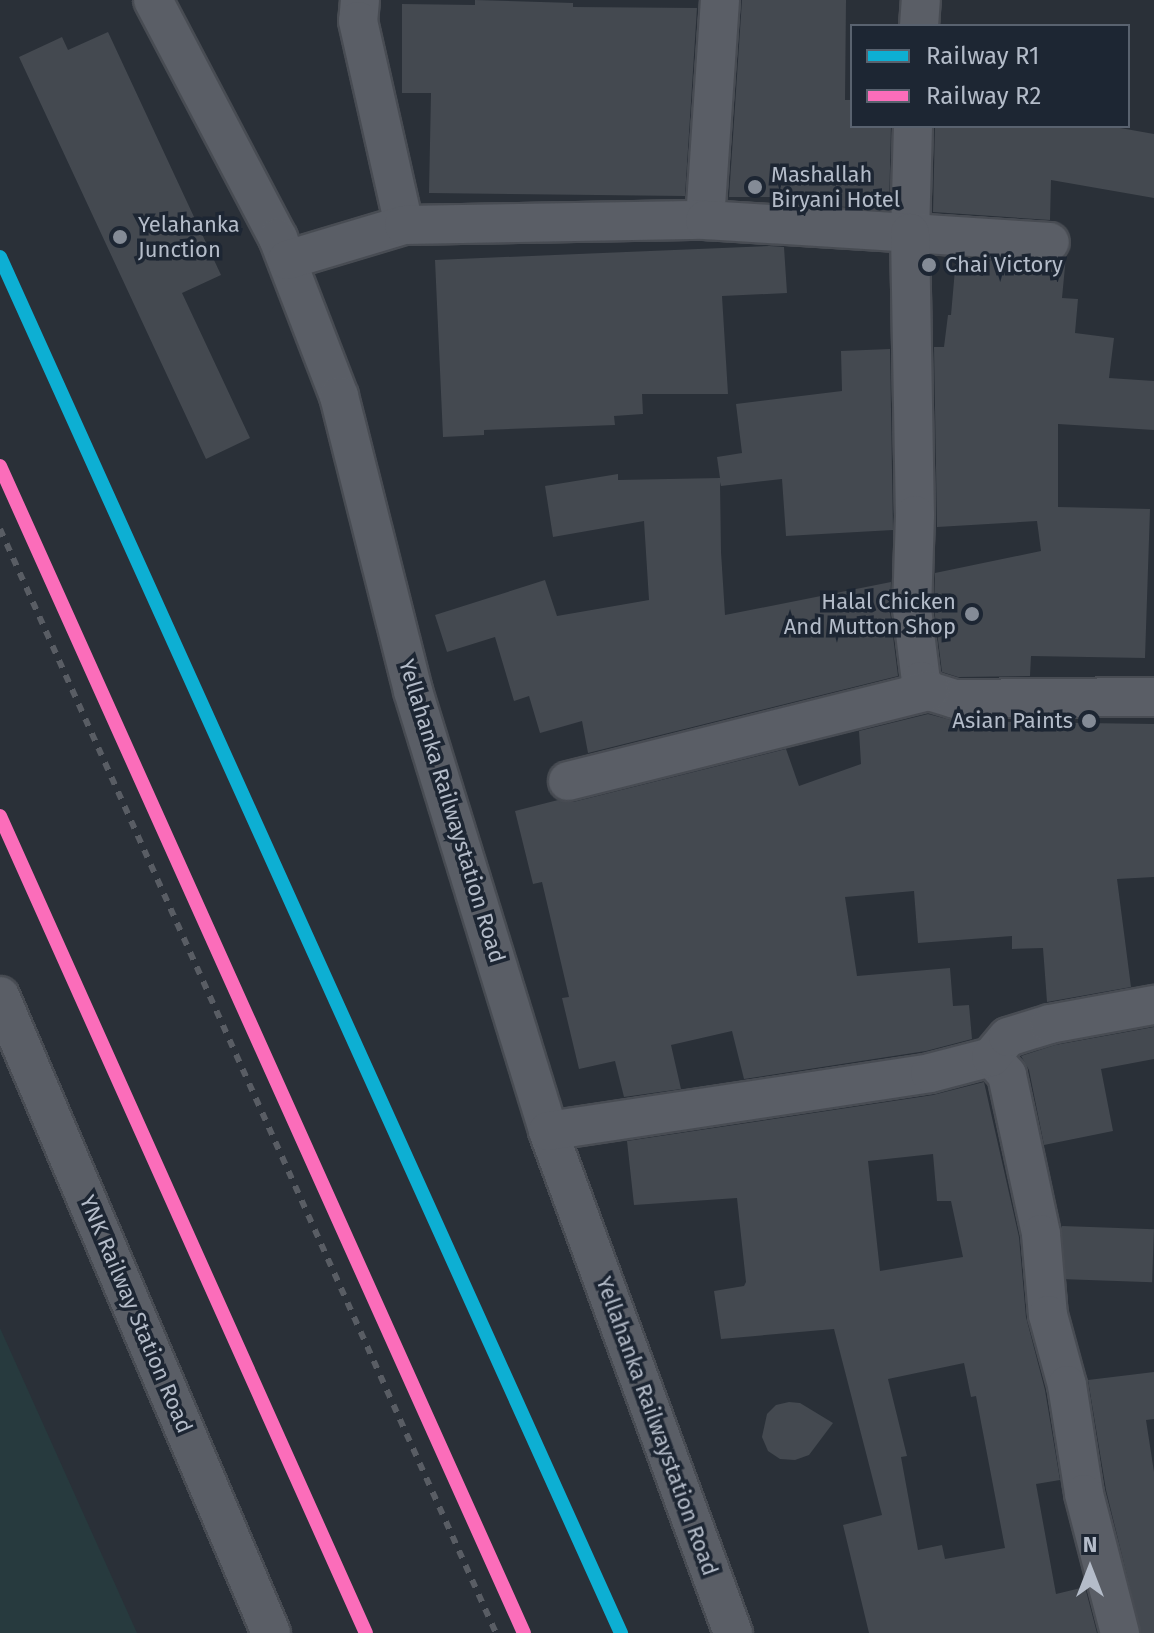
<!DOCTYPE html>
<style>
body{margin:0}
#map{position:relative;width:1154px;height:1633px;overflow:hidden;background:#2a3038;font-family:"Fira Sans",sans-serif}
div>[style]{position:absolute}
.green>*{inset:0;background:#273a3e}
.building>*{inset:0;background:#444950;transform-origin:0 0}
.roads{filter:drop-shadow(2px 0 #484c53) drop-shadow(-2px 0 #484c53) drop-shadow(0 2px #484c53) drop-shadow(0 -2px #484c53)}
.street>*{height:38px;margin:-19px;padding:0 19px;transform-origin:19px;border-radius:19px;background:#5a5e66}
.rail>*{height:6px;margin-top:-3px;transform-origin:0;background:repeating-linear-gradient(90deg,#595d64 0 8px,transparent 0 16px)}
.rail-1>*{height:14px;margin:-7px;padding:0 7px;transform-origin:7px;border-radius:7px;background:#0dafd3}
.rail-2>*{height:14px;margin:-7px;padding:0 7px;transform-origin:7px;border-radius:7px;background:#fb6dba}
.dots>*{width:22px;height:22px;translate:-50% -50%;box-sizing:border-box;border:4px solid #1d2633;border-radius:50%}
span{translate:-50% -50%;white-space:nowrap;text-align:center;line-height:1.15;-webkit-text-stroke:7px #1d2633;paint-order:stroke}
.poi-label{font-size:22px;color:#b4bcc9}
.left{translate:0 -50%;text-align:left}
.right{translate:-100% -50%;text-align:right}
.street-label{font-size:22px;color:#b4bcc9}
.legend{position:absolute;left:850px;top:24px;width:280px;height:104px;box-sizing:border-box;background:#1d2633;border:2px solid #59626f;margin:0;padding:10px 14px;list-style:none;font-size:24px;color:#b4bcc9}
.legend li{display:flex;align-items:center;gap:16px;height:40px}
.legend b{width:40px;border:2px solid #59626f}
.north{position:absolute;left:1050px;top:1529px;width:80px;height:80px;-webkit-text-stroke:6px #1d2633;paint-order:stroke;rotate:0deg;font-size:22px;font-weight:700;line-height:32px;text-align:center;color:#b4bcc9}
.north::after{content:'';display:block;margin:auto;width:28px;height:36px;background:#b4bcc9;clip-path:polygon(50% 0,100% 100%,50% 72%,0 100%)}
</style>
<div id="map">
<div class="green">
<div style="clip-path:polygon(0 1328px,137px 1633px,0 1633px)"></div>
</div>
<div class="building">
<div style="clip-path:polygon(475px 0,573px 3px,573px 7px,697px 8px,685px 196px,429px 193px,431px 93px,402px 93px,402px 4px,475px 5px)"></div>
<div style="clip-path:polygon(742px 0,846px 0,845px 100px,852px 100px,852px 126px,891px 126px,889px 210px,775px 202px,774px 197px,729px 197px)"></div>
<div style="clip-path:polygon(108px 32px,221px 275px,182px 293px,250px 438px,206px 459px,19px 57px,62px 37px,68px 50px)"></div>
<div style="clip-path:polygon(935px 126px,1109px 126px,1154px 134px,1154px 198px,1051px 180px,1050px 220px,933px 212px)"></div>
<div style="clip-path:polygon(769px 246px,784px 247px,787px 293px,722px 296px,728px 394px,642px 394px,643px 414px,614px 416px,615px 425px,484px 430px,484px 435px,443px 437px,435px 260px)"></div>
<div style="clip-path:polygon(1066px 256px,1062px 298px,1078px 299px,1075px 333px,1114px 338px,1109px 378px,1154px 381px,1154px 430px,1058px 424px,1058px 507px,1150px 509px,1145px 658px,1031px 656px,1030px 676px,958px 677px,942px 672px,934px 608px,935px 573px,1041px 551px,1037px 521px,937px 527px,934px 347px,944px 347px,948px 315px,951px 315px,956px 258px,1049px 264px)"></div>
<div style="clip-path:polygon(890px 349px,893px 530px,786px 536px,782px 479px,721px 486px,720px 482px,721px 552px,725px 615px,891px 582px,890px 612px,898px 676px,588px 753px,582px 721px,540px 733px,529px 696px,514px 701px,495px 637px,447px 652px,435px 615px,545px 580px,557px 616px,649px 600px,644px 521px,553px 537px,545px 486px,618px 474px,618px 480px,720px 478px,717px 457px,742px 453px,736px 404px,842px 391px,841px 351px)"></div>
<div style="clip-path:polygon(928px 714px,955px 721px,1154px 724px,1154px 877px,1117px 879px,1131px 987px,1047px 1002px,1043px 948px,1012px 949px,1012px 936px,918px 943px,914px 891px,845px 897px,857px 976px,950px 968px,953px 1006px,969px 1005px,972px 1039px,926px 1051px,744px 1079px,732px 1031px,671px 1045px,681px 1089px,624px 1097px,615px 1061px,579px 1069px,562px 998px,569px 997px,542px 882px,533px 884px,515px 811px,558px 800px,573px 802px,786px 749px,799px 786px,861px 764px,859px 731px)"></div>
<div style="clip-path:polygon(1154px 1027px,1154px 1059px,1101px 1069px,1113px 1131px,1044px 1145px,1029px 1070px,1021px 1056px,1055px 1045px)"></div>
<div style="clip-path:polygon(evenodd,984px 1082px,1019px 1237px,1026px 1317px,1045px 1390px,1060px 1480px,1036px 1484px,1056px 1594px,1085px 1587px,1097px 1633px,869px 1633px,843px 1525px,882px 1515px,834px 1329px,721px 1339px,714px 1291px,744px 1286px,746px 1282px,737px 1198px,634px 1205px,627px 1141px,933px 1095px,984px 1082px,933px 1154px,937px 1201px,951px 1201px,963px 1257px,880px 1271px,868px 1161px,933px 1154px,984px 1082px,964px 1363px,971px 1397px,976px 1396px,1005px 1548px,945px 1559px,942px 1545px,918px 1550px,901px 1457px,907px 1456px,888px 1379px,964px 1363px)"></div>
<div style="left:1062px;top:1226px;width:92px;height:53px;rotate:2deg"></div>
<div style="clip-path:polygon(1154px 1372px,1154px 1419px,1146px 1420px,1154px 1472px,1154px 1633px,1141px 1633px,1106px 1490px,1088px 1380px)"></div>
<div style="clip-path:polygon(789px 1402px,800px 1403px,833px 1423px,809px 1455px,795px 1460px,780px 1459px,768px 1451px,762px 1437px,767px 1414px,776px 1405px)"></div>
</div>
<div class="roads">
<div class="street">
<div style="left:153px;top:0;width:269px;rotate:62.3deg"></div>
<div style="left:278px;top:238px;width:169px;rotate:68.9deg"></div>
<div style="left:339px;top:396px;width:304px;rotate:75.9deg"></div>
<div style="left:413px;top:691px;width:460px;rotate:72.9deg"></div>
<div style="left:548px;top:1131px;width:535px;rotate:69.77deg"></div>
<div style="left:360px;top:0;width:21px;rotate:95deg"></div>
<div style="left:358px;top:21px;width:209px;rotate:77.3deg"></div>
<div style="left:919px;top:26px;width:26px;rotate:-86deg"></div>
<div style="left:913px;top:126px;width:107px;rotate:91.6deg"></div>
<div style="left:910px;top:233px;width:140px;rotate:3.7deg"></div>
<div style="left:705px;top:220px;width:221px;rotate:-86.1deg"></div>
<div style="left:287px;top:260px;width:122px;rotate:-16.7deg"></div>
<div style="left:404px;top:225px;width:301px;rotate:-1deg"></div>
<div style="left:705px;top:220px;width:205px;rotate:3.6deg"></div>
<div style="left:910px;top:233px;width:282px;rotate:89deg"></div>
<div style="left:915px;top:515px;width:94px;rotate:91.8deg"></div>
<div style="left:912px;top:609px;width:73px;rotate:82.9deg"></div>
<div style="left:921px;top:681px;width:13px;rotate:51deg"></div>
<div style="left:929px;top:691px;width:27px;rotate:17deg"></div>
<div style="left:955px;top:699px;width:199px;rotate:-0.6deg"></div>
<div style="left:568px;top:781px;width:372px;rotate:-14deg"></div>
<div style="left:0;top:996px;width:692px;rotate:66.95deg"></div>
<div style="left:991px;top:1057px;width:24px;rotate:48deg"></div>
<div style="left:1007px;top:1075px;width:163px;rotate:77.9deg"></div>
<div style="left:1041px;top:1234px;width:81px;rotate:85.1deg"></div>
<div style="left:1048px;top:1315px;width:73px;rotate:74.8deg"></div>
<div style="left:1067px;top:1385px;width:110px;rotate:81.1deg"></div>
<div style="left:1084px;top:1494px;width:144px;rotate:75.5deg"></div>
<div style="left:548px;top:1131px;width:386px;rotate:-8.6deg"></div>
<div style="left:930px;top:1073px;width:63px;rotate:-14.7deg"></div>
<div style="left:991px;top:1057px;width:26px;rotate:-50deg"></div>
<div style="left:1008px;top:1037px;width:44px;rotate:-17.2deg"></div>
<div style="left:1050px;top:1024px;width:106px;rotate:-10.4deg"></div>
</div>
</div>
<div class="rail">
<div style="left:0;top:466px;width:1279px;rotate:65.82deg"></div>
<div style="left:0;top:529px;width:1210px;rotate:65.81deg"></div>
</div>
<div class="rail-1">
<div style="left:0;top:257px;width:1510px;rotate:65.71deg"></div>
</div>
<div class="rail-2">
<div style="left:0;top:466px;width:1279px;rotate:65.82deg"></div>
<div style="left:0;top:816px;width:895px;rotate:65.87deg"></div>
</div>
<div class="dots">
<div style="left:755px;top:187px;background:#848b96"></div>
<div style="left:120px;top:237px;background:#848b96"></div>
<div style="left:929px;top:265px;background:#848b96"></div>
<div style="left:972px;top:614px;background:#848b96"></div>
<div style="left:1089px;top:721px;background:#848b96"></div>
</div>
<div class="poi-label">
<span class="left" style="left:771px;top:187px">Mashallah<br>Biryani Hotel</span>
<span class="left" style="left:138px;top:237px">Yelahanka<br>Junction</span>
<span class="left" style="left:945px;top:265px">Chai Victory</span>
<span class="right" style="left:956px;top:614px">Halal Chicken<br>And Mutton Shop</span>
<span class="right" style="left:1073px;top:721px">Asian Paints</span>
</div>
<div class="street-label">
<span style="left:452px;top:811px;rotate:73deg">Yellahanka Railwaystation Road</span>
<span style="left:136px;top:1314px;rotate:67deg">YNK Railway Station Road</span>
<span style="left:657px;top:1426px;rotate:70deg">Yellahanka Railwaystation Road</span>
</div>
<ul class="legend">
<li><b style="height:10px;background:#0dafd3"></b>Railway R1</li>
<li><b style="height:10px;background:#fb6dba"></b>Railway R2</li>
</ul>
<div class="north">N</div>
</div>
